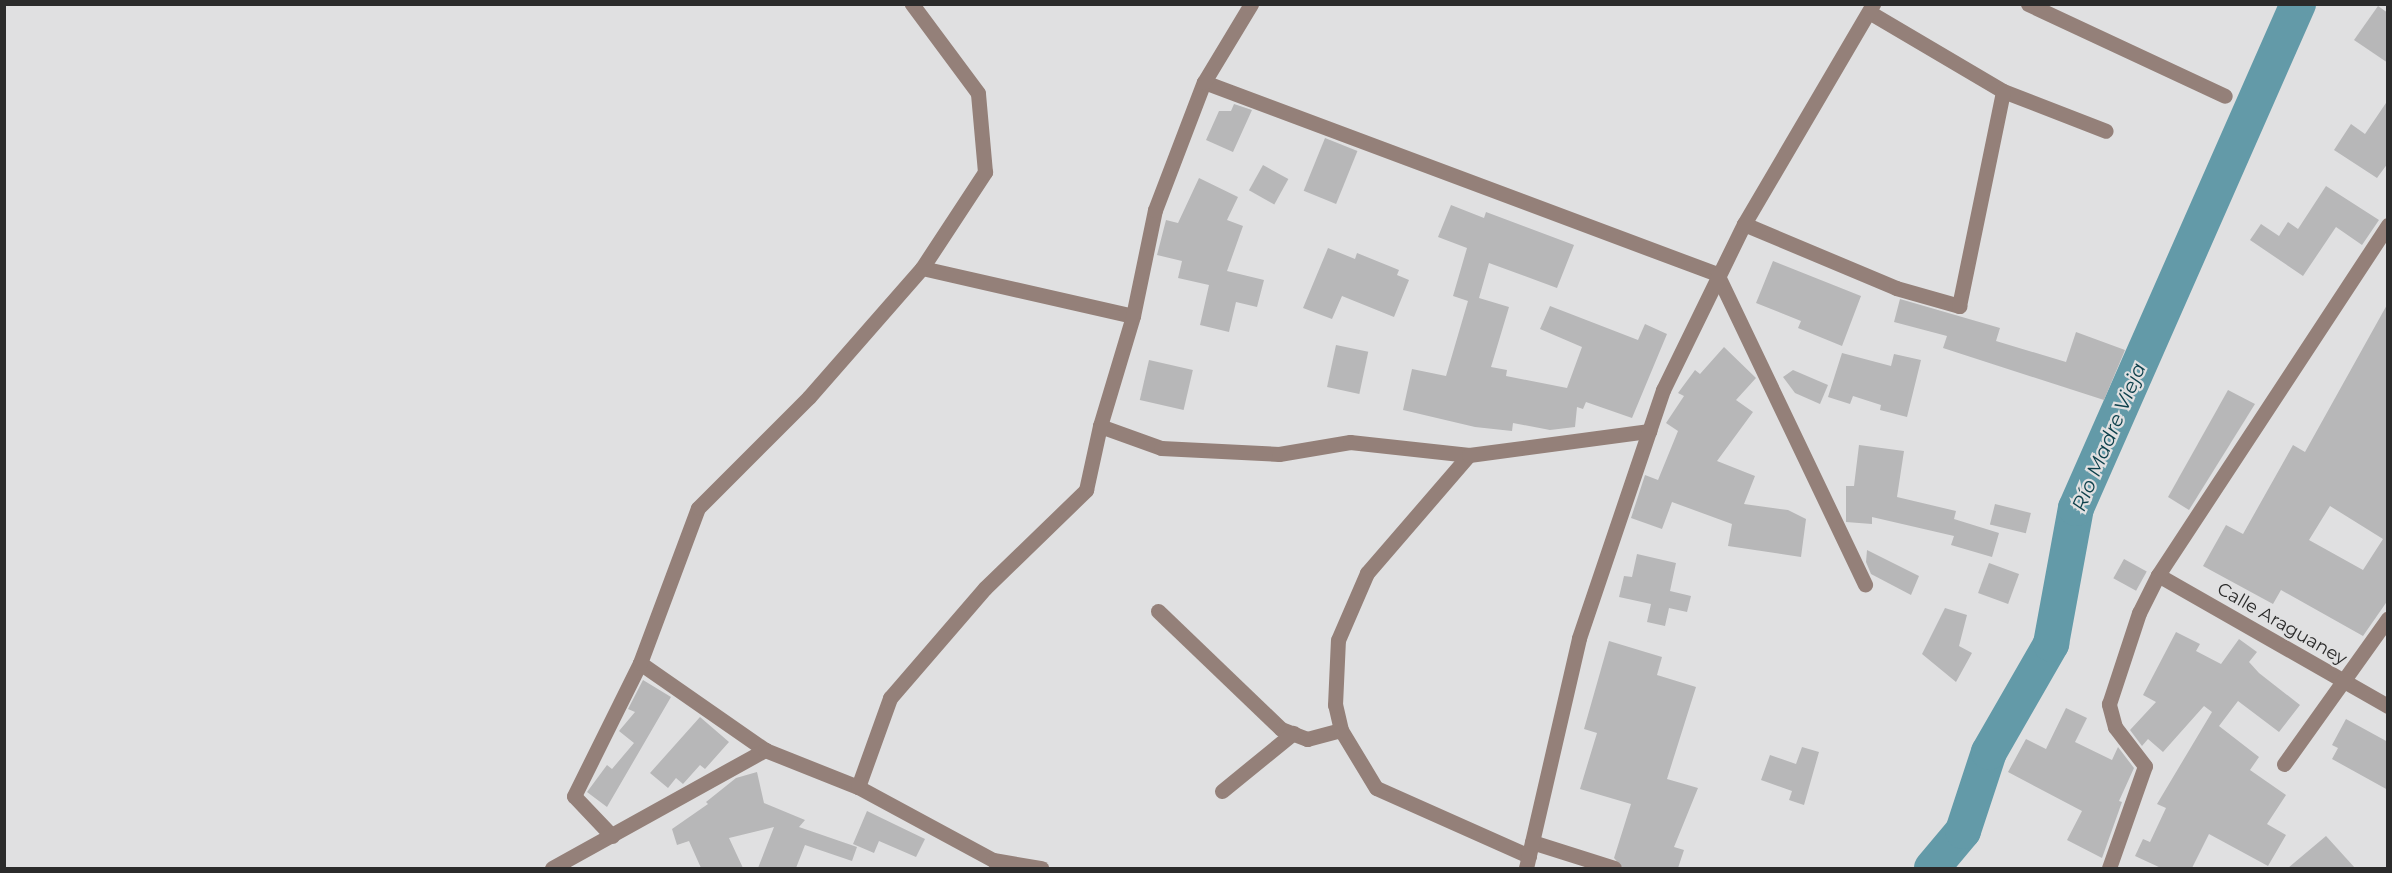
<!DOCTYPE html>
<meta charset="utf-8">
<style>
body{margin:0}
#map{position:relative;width:2392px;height:873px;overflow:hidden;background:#e0e0e1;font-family:Montserrat,sans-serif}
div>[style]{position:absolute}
.river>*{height:36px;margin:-18px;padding:0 18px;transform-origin:18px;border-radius:18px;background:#639aa8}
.building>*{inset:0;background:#b7b7b8;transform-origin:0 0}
.minor>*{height:15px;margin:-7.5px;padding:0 7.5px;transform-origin:7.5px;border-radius:7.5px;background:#948079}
span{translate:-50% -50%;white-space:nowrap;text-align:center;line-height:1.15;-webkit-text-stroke:4.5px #e0e0e1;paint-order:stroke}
.street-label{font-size:18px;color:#2b2b2b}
.water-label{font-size:20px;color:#0e414c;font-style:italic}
.frame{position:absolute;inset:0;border:6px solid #2b2b2b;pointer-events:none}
</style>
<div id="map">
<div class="river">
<div style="left:1932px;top:868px;width:48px;rotate:-50deg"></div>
<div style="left:1963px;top:831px;width:83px;rotate:-71.8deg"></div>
<div style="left:1989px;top:752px;width:125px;rotate:-60.1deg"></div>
<div style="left:2051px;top:644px;width:138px;rotate:-79.6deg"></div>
<div style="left:2076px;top:508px;width:551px;rotate:-66.23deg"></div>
</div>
<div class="building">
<div style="clip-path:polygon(2378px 6px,2388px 13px,2388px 63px,2354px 40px)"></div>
<div style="clip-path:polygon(2388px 100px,2388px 163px,2377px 178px,2334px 150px,2351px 124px,2365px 134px)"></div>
<div style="clip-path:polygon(1234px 104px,1252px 110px,1233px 152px,1206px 140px,1219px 111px,1231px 111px)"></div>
<div style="left:1325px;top:138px;width:35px;height:57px;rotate:22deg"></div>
<div style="left:1263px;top:165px;width:29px;height:29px;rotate:29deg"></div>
<div style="clip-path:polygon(1199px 178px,1238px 197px,1227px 220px,1243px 226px,1227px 271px,1264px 280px,1257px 307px,1236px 302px,1229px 332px,1200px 325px,1209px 285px,1178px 278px,1182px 261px,1157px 255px,1166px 220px,1178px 223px)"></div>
<div style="clip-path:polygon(2326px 186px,2379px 220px,2362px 245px,2336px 227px,2303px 276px,2250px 240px,2261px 224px,2279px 236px,2288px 222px,2298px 229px)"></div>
<div style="clip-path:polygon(1451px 205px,1484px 218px,1486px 212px,1574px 245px,1557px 288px,1489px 263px,1479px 298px,1509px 307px,1491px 367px,1507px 370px,1506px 376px,1567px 388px,1582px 347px,1540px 329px,1550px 306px,1638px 340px,1645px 324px,1667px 334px,1632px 418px,1586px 402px,1583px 409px,1577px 407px,1575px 427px,1550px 430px,1513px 423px,1512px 431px,1475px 427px,1403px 410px,1412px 369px,1446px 376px,1468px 301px,1453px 296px,1467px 248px,1438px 237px)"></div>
<div style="clip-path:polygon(1328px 248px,1355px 259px,1357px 253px,1399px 270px,1397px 275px,1409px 280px,1394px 317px,1342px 296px,1332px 319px,1303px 308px)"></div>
<div style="clip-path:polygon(1773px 261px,1861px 296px,1842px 346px,1798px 328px,1801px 321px,1756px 303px)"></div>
<div style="clip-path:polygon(1900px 299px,2000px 328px,1996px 341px,2066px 362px,2076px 332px,2125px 350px,2104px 400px,1943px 348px,1947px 336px,1894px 322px)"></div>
<div style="clip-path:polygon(evenodd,2388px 303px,2388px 600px,2363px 636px,2281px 590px,2273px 604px,2203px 566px,2226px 525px,2243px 534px,2293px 445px,2305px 452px,2388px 303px,2330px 506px,2383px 539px,2363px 570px,2309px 540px,2330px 506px)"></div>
<div style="left:1336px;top:345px;width:33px;height:43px;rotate:12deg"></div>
<div style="clip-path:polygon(1724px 347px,1756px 378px,1736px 400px,1753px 412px,1717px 461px,1755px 476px,1744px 504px,1788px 510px,1806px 519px,1801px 557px,1728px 546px,1732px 524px,1672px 502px,1662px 529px,1631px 518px,1645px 475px,1658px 480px,1678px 431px,1666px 423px,1684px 396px,1678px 393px,1695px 370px,1700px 374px)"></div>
<div style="clip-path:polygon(1842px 353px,1891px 366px,1894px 354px,1921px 360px,1907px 417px,1880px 410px,1881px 405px,1853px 396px,1850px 404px,1828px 397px)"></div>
<div style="left:1149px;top:360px;width:45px;height:41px;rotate:13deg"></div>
<div style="clip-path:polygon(1793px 370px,1828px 385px,1820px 404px,1795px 393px,1783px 377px)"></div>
<div style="clip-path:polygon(2228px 390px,2255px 404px,2189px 510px,2168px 497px)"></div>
<div style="clip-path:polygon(1859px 445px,1904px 451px,1897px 497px,1956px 511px,1954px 519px,1999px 533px,1992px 557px,1951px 545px,1954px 536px,1872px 517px,1872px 524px,1846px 522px,1846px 486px,1854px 486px)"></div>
<div style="left:1995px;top:504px;width:37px;height:21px;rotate:14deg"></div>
<div style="clip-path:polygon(1867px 550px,1919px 576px,1911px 595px,1871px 574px,1866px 562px)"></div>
<div style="clip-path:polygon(1637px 554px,1676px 563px,1670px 591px,1691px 596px,1687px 612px,1669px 608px,1665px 626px,1647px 622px,1651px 604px,1619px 597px,1624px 576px,1632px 577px)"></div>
<div style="left:2124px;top:559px;width:26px;height:22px;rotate:29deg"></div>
<div style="left:1989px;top:563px;width:32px;height:32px;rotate:20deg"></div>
<div style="clip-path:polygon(1945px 608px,1967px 615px,1959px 646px,1972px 653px,1956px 682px,1922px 654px)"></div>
<div style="clip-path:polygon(2176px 632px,2200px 644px,2196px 651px,2221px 664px,2239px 639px,2257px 652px,2249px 662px,2259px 673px,2300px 705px,2279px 732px,2238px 701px,2219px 726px,2259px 757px,2250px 770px,2286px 795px,2267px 824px,2286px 835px,2268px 866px,2209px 834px,2192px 868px,2161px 868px,2135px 856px,2143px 839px,2150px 842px,2166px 808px,2157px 804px,2212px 712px,2204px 706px,2163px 752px,2148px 739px,2142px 746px,2130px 730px,2156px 702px,2143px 695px)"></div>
<div style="clip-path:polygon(1609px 641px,1662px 657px,1657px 675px,1696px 687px,1667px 779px,1698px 788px,1674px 847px,1684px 850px,1678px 868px,1623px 868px,1614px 858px,1631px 804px,1580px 789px,1597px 733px,1584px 729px)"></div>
<div style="clip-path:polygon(643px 680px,671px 697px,607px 807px,587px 792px,607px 765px,612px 769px,634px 743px,619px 731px,635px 712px,628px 709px)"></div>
<div style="clip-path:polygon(2066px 708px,2087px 718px,2075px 742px,2112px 760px,2118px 747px,2134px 768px,2119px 801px,2122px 802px,2102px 858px,2067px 840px,2082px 811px,2008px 772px,2026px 739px,2046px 749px)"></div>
<div style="clip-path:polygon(700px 717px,729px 742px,705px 769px,700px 765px,683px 784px,676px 778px,668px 788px,650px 773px)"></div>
<div style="clip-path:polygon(2346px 719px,2388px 742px,2388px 790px,2332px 759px,2338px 748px,2332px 745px)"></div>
<div style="clip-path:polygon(1802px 747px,1819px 752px,1804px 805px,1789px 800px,1792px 791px,1761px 780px,1770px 755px,1796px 764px)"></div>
<div style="clip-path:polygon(757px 772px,764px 803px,805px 820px,799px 827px,857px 847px,852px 861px,805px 845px,796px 868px,758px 868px,774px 827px,729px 838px,743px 868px,701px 868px,689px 841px,677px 845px,672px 829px,708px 804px,706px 802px,736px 778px)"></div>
<div style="clip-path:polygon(867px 811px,925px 839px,916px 857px,879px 841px,874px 853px,853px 844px)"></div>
<div style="clip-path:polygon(2326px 836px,2355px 868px,2288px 868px)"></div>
</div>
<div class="minor">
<div style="left:2028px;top:4px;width:217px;rotate:25deg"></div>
<div style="left:1869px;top:12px;width:156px;rotate:30.5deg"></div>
<div style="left:2003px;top:91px;width:110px;rotate:21.2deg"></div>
<div style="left:1204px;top:82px;width:548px;rotate:20.52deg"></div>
<div style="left:1717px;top:274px;width:344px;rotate:64.5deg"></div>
<div style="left:1744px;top:224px;width:165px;rotate:22.8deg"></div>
<div style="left:1896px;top:288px;width:66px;rotate:15.9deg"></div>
<div style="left:1959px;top:306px;width:219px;rotate:-78.4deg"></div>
<div style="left:922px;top:268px;width:216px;rotate:12.8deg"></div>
<div style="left:1100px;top:426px;width:65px;rotate:19.8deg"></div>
<div style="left:1161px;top:448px;width:118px;rotate:2.9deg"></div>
<div style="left:1279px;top:454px;width:72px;rotate:-9.6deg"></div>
<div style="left:1350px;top:442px;width:120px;rotate:6.2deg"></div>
<div style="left:2158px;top:575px;width:265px;rotate:29.7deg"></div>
<div style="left:1158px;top:611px;width:170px;rotate:43.8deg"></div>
<div style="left:1281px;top:729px;width:28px;rotate:21deg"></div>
<div style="left:1307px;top:739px;width:35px;rotate:-15deg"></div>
<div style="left:640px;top:663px;width:152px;rotate:34.8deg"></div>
<div style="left:2284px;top:764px;width:179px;rotate:-54.5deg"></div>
<div style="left:858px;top:787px;width:153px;rotate:28.4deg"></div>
<div style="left:993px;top:860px;width:49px;rotate:9.5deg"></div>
<div style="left:1222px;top:791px;width:92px;rotate:-39.2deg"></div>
<div style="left:612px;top:836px;width:55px;rotate:-133.5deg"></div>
<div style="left:574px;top:796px;width:148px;rotate:-63.6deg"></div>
<div style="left:640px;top:663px;width:165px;rotate:-69.5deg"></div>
<div style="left:698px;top:508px;width:157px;rotate:-45deg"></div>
<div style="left:809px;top:397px;width:171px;rotate:-48.8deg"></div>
<div style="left:922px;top:268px;width:115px;rotate:-56.7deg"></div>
<div style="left:985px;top:172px;width:79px;rotate:-95.1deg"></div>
<div style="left:978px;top:93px;width:111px;rotate:-126.6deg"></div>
<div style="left:1532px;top:842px;width:86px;rotate:17.6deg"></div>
<div style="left:1529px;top:856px;width:167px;rotate:-156deg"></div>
<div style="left:1376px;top:788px;width:68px;rotate:-121.1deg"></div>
<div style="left:1341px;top:730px;width:26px;rotate:-103deg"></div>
<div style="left:1335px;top:705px;width:65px;rotate:-87.4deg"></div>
<div style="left:1338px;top:640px;width:73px;rotate:-66.6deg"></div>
<div style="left:1367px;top:573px;width:156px;rotate:-49.2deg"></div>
<div style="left:1469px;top:455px;width:182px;rotate:-7.6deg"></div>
<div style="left:552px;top:868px;width:244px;rotate:-29deg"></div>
<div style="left:765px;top:750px;width:100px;rotate:21.7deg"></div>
<div style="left:858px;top:787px;width:95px;rotate:-70.2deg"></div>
<div style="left:890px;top:698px;width:145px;rotate:-49.2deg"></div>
<div style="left:985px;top:588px;width:141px;rotate:-44.1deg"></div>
<div style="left:1086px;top:490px;width:66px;rotate:-77.7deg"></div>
<div style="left:1100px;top:426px;width:115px;rotate:-73.3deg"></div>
<div style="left:1133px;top:316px;width:108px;rotate:-78.3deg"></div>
<div style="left:1155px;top:210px;width:137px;rotate:-69.1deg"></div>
<div style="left:1204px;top:82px;width:91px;rotate:-58.9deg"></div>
<div style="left:1526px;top:868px;width:236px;rotate:-77deg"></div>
<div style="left:1579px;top:638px;width:262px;rotate:-71.3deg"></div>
<div style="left:1663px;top:390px;width:185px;rotate:-64deg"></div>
<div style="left:1744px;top:224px;width:255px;rotate:-59.6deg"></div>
<div style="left:2109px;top:868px;width:108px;rotate:-70.6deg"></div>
<div style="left:2145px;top:766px;width:49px;rotate:-127.6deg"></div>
<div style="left:2115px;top:727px;width:24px;rotate:-105deg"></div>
<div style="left:2109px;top:704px;width:96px;rotate:-71.8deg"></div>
<div style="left:2139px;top:613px;width:42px;rotate:-63.4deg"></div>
<div style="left:2158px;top:575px;width:419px;rotate:-56.7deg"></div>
</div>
<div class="street-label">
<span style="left:2282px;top:624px;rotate:30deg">Calle Araguaney</span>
</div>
<div class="water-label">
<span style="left:2109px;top:437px;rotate:-67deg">Río Madre Vieja</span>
</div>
<div class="frame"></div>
</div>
